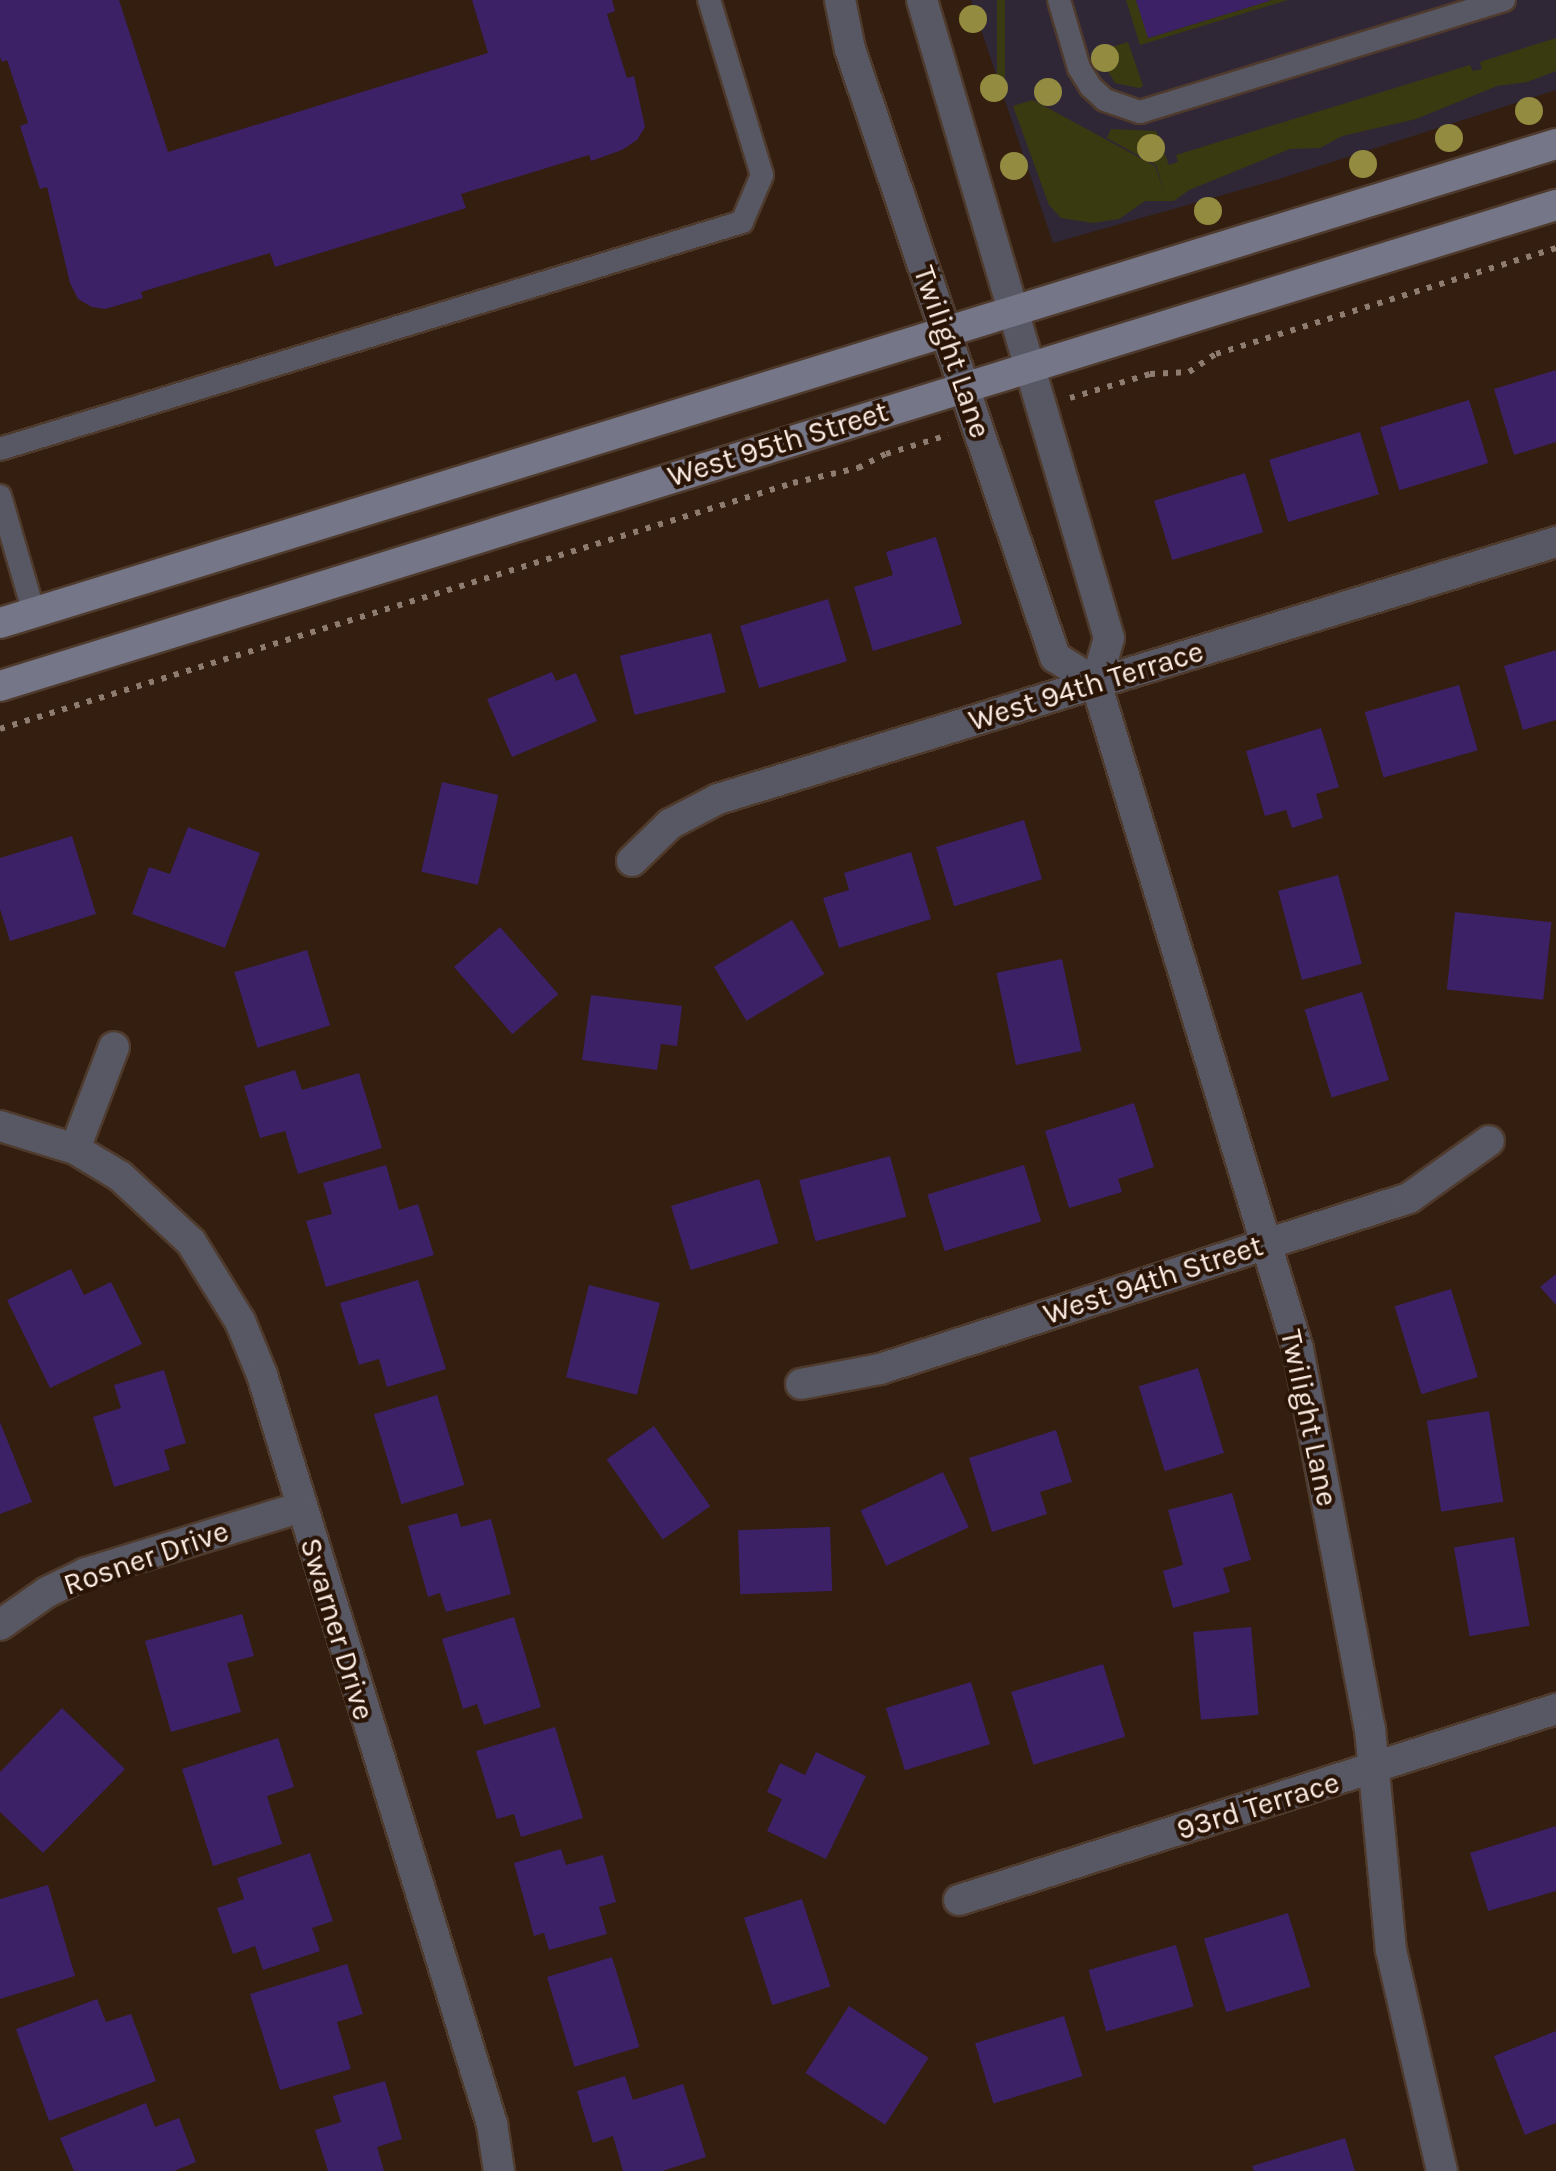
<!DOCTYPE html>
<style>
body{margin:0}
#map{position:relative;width:1556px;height:2171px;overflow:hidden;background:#331e0f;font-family:Karla,sans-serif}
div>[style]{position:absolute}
.industrial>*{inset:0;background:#302736}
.green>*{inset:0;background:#393a0f;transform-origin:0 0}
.building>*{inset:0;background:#3d2166;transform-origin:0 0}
.path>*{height:6px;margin-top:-3px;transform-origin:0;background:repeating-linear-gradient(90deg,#8f7c70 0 5px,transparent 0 13px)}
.roads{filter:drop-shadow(2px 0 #4f3b2d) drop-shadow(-2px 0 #4f3b2d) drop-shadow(0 2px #4f3b2d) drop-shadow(0 -2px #4f3b2d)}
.service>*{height:22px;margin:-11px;padding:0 11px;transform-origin:11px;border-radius:11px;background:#585864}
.minor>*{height:30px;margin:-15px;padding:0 15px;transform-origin:15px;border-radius:15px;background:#585864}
.secondary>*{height:30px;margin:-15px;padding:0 15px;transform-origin:15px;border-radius:15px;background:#757688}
.trees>*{width:28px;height:28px;margin:-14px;border-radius:50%;background:#928b40}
span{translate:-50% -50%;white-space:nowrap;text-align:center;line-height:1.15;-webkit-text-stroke:8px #291406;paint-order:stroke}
.street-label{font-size:30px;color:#fdede4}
</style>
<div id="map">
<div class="industrial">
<div style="clip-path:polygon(971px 0,1556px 0,1556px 90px,1279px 179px,1053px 243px)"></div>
</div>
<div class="green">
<div style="left:997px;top:0;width:8px;height:83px"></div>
<div style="clip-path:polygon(1126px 0,1136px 0,1149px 38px,1272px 0,1288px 0,1140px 45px)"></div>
<div style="clip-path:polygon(1556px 38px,1556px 71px,1527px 82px,1497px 86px,1416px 119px,1342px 136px,1320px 148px,1290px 149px,1189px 190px,1174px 201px,1145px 201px,1119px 219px,1093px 223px,1061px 218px,1049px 205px,1013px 106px,1033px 100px,1155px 166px,1165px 194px,1156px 165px,1107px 138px,1111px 129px,1156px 131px,1169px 165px,1178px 162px,1176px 155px,1470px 65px,1473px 71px,1482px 69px,1480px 62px)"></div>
<div style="clip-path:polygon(1128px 42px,1143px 86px,1139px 88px,1115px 83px,1100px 58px,1102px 50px)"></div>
</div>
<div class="building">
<div style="clip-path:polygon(0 0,119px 0,168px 152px,488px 53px,472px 0,612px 0,615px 11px,607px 14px,627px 78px,634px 76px,645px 127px,637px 140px,622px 150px,591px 161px,589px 155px,461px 194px,466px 208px,275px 267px,270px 253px,141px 292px,143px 298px,105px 309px,92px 307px,78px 299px,70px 283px,47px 187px,40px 189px,20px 126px,28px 123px,7px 60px,2px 62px,0 57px)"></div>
<div style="clip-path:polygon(1136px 0,1269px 0,1269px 1px,1148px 38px)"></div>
<div style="clip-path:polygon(1556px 370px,1556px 442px,1514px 455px,1494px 389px)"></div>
<div style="left:1469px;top:400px;width:66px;height:93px;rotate:73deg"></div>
<div style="left:1360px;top:432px;width:65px;height:95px;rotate:73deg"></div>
<div style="left:1245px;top:473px;width:62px;height:95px;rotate:73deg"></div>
<div style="clip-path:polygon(936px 537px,962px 624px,873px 651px,854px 587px,893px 575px,886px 552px)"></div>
<div style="left:828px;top:599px;width:65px;height:92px;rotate:73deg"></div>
<div style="left:711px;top:633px;width:61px;height:94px;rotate:76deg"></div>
<div style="clip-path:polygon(1556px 650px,1556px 720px,1523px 730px,1504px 666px)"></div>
<div style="clip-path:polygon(552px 672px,556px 681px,576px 673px,597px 721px,512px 757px,487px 699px)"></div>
<div style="left:1459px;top:685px;width:68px;height:98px;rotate:74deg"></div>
<div style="clip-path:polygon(1321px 728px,1339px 787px,1316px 794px,1323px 818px,1292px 828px,1286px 810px,1265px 816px,1246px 751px)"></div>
<div style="left:442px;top:782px;width:58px;height:92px;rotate:13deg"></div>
<div style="left:1024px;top:820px;width:62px;height:92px;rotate:73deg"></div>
<div style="clip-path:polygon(188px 827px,260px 853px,225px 948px,132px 914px,149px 867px,170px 874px)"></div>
<div style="clip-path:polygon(72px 836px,96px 914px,10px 941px,0 909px,0 858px)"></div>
<div style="clip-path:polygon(911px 852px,931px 919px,839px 948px,823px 898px,849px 890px,844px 873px)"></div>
<div style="left:1338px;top:875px;width:92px;height:62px;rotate:75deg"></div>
<div style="left:1455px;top:912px;width:97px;height:78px;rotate:6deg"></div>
<div style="left:792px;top:920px;width:63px;height:91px;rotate:59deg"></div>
<div style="left:500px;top:927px;width:89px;height:61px;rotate:49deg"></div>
<div style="left:307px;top:950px;width:79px;height:76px;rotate:73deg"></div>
<div style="left:1062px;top:959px;width:94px;height:67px;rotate:78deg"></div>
<div style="left:1362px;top:992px;width:92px;height:60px;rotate:73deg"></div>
<div style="clip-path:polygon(591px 995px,682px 1006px,677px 1046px,661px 1044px,657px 1070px,582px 1060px)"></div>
<div style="clip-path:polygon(295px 1070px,302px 1090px,359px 1073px,382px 1148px,298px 1174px,285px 1131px,260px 1138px,244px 1086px)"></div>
<div style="clip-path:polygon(1134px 1103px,1154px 1167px,1118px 1179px,1122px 1192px,1069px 1208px,1045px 1131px)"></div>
<div style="left:890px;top:1156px;width:63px;height:94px;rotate:75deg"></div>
<div style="clip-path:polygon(386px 1165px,399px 1210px,418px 1204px,434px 1255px,326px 1287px,306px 1221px,332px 1214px,323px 1183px)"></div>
<div style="left:1024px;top:1165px;width:59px;height:101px;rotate:73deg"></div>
<div style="left:759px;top:1179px;width:67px;height:92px;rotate:73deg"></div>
<div style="clip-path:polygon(71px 1269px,84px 1295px,111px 1282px,142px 1344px,50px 1388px,7px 1300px)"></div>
<div style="clip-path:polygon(1556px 1274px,1556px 1305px,1540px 1287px)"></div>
<div style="clip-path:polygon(418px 1280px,446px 1369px,387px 1387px,379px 1359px,359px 1365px,340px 1303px)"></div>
<div style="left:589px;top:1285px;width:73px;height:95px;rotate:14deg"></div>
<div style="left:1451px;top:1289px;width:92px;height:59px;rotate:73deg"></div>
<div style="left:1198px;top:1368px;width:89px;height:62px;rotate:73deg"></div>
<div style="clip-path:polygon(164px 1370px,186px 1443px,164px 1450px,170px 1470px,114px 1487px,93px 1417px,121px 1408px,114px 1385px)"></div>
<div style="left:437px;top:1395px;width:94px;height:66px;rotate:73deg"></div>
<div style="left:1489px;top:1411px;width:92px;height:63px;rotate:81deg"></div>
<div style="clip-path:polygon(0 1422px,32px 1502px,0 1514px)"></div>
<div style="left:654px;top:1426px;width:98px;height:58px;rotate:55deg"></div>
<div style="clip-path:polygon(1056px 1430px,1072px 1482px,1040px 1492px,1047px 1514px,992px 1532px,969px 1458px)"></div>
<div style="left:943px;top:1472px;width:61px;height:91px;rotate:65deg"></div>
<div style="clip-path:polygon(1232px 1493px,1251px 1560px,1223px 1568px,1230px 1592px,1173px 1608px,1163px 1571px,1183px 1565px,1168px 1510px)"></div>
<div style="clip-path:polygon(457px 1513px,461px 1527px,491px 1519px,511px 1594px,446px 1612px,440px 1593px,428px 1597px,408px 1526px)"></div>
<div style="left:830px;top:1527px;width:64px;height:92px;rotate:88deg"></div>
<div style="left:1514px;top:1537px;width:90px;height:61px;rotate:80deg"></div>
<div style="clip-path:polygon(242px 1614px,254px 1656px,227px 1663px,241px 1712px,171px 1732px,145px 1641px)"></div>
<div style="clip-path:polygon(514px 1617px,541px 1707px,484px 1725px,477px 1704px,463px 1709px,442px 1639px)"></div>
<div style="left:1251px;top:1627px;width:88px;height:58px;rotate:85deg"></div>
<div style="left:1103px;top:1664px;width:76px;height:96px;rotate:73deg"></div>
<div style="left:971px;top:1682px;width:65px;height:89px;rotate:73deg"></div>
<div style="clip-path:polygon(62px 1708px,125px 1769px,43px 1853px,0 1812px,0 1772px)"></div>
<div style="clip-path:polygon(555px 1727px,583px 1818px,521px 1837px,514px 1814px,497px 1819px,476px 1751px)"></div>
<div style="clip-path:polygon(278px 1738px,294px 1787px,267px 1796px,282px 1844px,213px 1866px,182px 1769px)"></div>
<div style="clip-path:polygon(816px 1752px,866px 1776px,826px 1859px,767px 1831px,782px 1799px,767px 1792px,780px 1763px,805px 1775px)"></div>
<div style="clip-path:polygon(1556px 1826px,1556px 1891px,1488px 1911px,1470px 1853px)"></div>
<div style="clip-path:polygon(561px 1849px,566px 1865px,603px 1855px,616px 1902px,599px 1907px,607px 1934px,549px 1950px,544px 1933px,534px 1936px,514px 1863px)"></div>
<div style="clip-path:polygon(310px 1853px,333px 1921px,312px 1928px,320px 1951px,263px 1970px,255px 1946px,233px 1954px,217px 1908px,244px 1899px,237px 1878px)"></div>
<div style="clip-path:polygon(48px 1885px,75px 1976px,0 1999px,0 1899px)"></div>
<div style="left:802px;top:1899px;width:92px;height:61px;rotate:72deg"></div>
<div style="left:1288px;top:1913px;width:77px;height:88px;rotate:73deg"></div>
<div style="left:1176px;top:1945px;width:64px;height:91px;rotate:74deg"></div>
<div style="left:612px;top:1957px;width:94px;height:68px;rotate:73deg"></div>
<div style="clip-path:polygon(347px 1964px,363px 2014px,337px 2022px,351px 2069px,280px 2090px,250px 1994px)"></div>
<div style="clip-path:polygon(97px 1999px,106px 2022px,131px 2014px,156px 2081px,49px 2121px,16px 2029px)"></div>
<div style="left:849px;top:2006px;width:95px;height:80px;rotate:33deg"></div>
<div style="left:1064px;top:2016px;width:63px;height:93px;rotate:73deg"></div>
<div style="clip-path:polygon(1556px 2031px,1556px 2123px,1525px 2135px,1494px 2056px)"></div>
<div style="clip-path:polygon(625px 2076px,633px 2100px,683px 2084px,706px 2157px,662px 2171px,623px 2171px,613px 2136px,593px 2143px,577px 2091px)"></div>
<div style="clip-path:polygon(385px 2081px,402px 2139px,377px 2147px,384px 2171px,328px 2171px,315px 2130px,341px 2122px,333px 2096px)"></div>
<div style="clip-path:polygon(146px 2103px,155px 2127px,179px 2118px,196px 2162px,174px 2171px,74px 2171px,60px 2138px)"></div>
<div style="clip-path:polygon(1345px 2138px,1355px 2171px,1254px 2171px,1252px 2166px)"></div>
</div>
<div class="path">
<div style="left:1070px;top:398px;width:84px;rotate:-16.7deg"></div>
<div style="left:1150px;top:374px;width:39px;rotate:-3deg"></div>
<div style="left:1189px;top:372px;width:32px;rotate:-34deg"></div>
<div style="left:1216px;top:354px;width:356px;rotate:-17.3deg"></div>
<div style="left:0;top:729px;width:830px;rotate:-17.23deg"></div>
<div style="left:793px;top:483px;width:67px;rotate:-13deg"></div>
<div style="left:858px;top:468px;width:31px;rotate:-27deg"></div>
<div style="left:886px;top:454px;width:65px;rotate:-17deg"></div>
</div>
<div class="roads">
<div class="service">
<div style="left:1059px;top:0;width:71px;rotate:73.6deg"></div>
<div style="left:1079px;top:68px;width:22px;rotate:58deg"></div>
<div style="left:1091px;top:87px;width:19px;rotate:43deg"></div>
<div style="left:1105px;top:100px;width:37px;rotate:19deg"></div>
<div style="left:1140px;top:112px;width:381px;rotate:-17.1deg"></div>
<div style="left:0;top:449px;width:776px;rotate:-17.01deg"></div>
<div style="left:742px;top:222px;width:51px;rotate:-66.9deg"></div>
<div style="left:762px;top:175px;width:183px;rotate:-106.8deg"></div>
<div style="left:0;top:496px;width:122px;rotate:73.8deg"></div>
</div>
<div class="minor">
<div style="left:840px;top:0;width:50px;rotate:78.5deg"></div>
<div style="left:850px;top:49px;width:642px;rotate:71.37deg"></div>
<div style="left:1055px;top:657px;width:49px;rotate:32.4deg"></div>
<div style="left:922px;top:0;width:665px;rotate:73.66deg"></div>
<div style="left:1109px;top:638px;width:47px;rotate:106.1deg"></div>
<div style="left:1096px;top:683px;width:696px;rotate:73.13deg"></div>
<div style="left:1298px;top:1349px;width:387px;rotate:79.3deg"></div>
<div style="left:1370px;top:1729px;width:222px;rotate:84.6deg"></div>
<div style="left:1391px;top:1950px;width:227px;rotate:77deg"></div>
<div style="left:632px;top:861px;width:53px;rotate:-44.2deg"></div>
<div style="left:670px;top:824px;width:54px;rotate:-27.5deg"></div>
<div style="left:718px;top:799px;width:877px;rotate:-17.05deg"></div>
<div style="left:0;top:1126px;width:78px;rotate:17deg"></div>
<div style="left:75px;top:1149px;width:52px;rotate:31deg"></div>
<div style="left:120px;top:1176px;width:97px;rotate:42.9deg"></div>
<div style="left:191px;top:1242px;width:93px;rotate:58.2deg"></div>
<div style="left:240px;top:1321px;width:58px;rotate:67.8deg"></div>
<div style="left:262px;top:1375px;width:784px;rotate:72.93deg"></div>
<div style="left:492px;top:2124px;width:48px;rotate:81.5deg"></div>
<div style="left:75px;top:1149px;width:109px;rotate:-69.1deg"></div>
<div style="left:801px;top:1384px;width:80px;rotate:-10.8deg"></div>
<div style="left:880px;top:1369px;width:556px;rotate:-17.91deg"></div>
<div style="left:1409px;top:1198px;width:98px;rotate:-35.5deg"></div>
<div style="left:0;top:1625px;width:57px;rotate:-35.1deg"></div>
<div style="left:47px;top:1592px;width:43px;rotate:-26deg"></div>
<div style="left:86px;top:1573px;width:223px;rotate:-17deg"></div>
<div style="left:959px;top:1900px;width:627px;rotate:-17.74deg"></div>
</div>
<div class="secondary">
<div style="left:0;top:623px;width:1628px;rotate:-17.11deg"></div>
<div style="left:0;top:686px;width:1629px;rotate:-17.18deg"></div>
</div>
</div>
<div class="trees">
<div style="left:973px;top:19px"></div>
<div style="left:1105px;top:58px"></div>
<div style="left:994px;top:88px"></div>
<div style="left:1048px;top:92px"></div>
<div style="left:1529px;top:111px"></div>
<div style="left:1449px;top:138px"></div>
<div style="left:1151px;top:148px"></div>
<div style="left:1363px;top:164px"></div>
<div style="left:1014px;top:166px"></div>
<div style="left:1208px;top:211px"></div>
</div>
<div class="street-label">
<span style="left:952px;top:352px;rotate:71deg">Twilight Lane</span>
<span style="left:778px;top:444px;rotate:-17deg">West 95th Street</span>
<span style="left:1086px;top:686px;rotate:-17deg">West 94th Terrace</span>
<span style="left:1153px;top:1280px;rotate:-18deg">West 94th Street</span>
<span style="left:1309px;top:1418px;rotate:78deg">Twilight Lane</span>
<span style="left:146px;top:1558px;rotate:-19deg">Rosner Drive</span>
<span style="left:337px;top:1629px;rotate:73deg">Swarner Drive</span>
<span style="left:1258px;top:1806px;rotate:-17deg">93rd Terrace</span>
</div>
</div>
